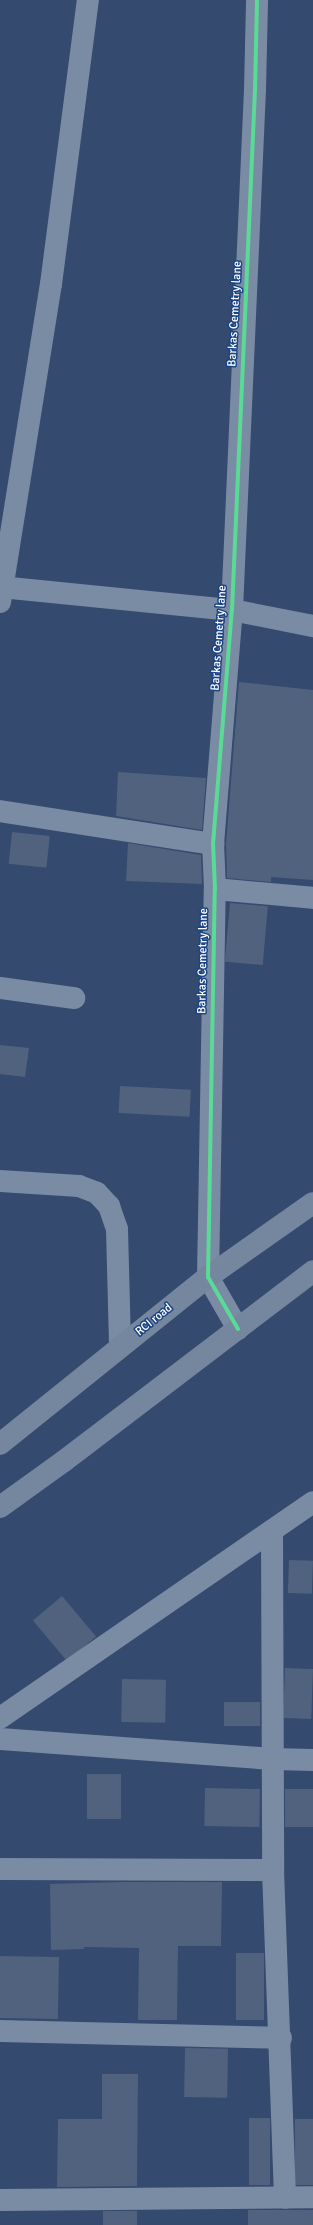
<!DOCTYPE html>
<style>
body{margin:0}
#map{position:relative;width:313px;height:2225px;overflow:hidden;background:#344a6e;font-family:Signika,sans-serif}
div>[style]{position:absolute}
.building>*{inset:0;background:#50627e;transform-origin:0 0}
.street>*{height:22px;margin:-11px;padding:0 11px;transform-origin:11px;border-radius:11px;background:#7a8ba4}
.secondary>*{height:22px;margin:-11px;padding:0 11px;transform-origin:11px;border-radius:11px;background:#75869f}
.cycleway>*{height:4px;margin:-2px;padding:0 2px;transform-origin:2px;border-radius:2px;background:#5adb95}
span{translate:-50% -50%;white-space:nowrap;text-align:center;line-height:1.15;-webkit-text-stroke:3px #1b4486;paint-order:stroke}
.street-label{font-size:12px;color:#fff}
</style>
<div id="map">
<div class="building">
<div style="clip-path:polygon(239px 682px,313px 690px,313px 880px,271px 877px,271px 882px,227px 878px,226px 844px)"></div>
<div style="clip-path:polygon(118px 772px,206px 778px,202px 830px,116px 816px)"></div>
<div style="left:12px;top:832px;width:38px;height:32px;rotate:6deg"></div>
<div style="clip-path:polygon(128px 843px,201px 855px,202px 884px,126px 881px)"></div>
<div style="left:230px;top:903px;width:38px;height:59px;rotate:5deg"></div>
<div style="clip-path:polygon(0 1045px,29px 1048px,25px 1077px,0 1074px)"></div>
<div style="left:120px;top:1086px;width:71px;height:27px;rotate:3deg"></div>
<div style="left:289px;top:1560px;width:24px;height:33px;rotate:2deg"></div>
<div style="left:62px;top:1596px;width:53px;height:38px;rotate:50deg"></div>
<div style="left:285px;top:1668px;width:28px;height:50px;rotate:2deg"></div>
<div style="left:122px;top:1679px;width:44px;height:43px;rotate:1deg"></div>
<div style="left:224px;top:1702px;width:36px;height:24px"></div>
<div style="left:87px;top:1774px;width:34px;height:45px"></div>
<div style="left:205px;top:1788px;width:55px;height:38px;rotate:1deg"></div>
<div style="left:285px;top:1789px;width:28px;height:38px"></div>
<div style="clip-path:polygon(120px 1882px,222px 1882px,221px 1946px,178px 1946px,177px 2020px,138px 2020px,139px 1948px,84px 1947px,84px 1949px,51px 1950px,50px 1884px)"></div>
<div style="left:236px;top:1953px;width:28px;height:67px"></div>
<div style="left:0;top:1956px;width:59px;height:62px;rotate:1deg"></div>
<div style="left:185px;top:2048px;width:43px;height:49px;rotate:1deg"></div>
<div style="clip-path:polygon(102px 2074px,138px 2074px,137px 2186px,57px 2187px,58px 2119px,102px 2119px)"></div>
<div style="left:249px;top:2118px;width:21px;height:67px"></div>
<div style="left:295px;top:2119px;width:18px;height:66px"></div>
<div style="left:248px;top:2210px;width:65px;height:15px"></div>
<div style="left:137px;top:2211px;width:14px;height:34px;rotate:90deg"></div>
</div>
<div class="street">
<div style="left:0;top:587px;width:233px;rotate:5.7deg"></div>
<div style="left:232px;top:610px;width:83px;rotate:11.2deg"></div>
<div style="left:0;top:602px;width:322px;rotate:-80.9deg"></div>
<div style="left:51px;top:284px;width:286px;rotate:-82.6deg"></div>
<div style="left:0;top:811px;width:216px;rotate:8.8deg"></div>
<div style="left:215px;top:889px;width:98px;rotate:5.2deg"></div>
<div style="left:0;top:988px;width:75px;rotate:7.7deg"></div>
<div style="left:0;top:1181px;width:79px;rotate:3.6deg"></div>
<div style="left:79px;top:1186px;width:19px;rotate:21deg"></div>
<div style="left:97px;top:1193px;width:18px;rotate:47deg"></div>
<div style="left:109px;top:1206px;width:24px;rotate:71deg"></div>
<div style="left:117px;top:1229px;width:118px;rotate:88.5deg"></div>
<div style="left:238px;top:1329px;width:60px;rotate:-120deg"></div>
<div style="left:208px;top:1277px;width:388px;rotate:-89deg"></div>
<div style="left:215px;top:889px;width:45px;rotate:-92.5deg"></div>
<div style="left:213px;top:844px;width:235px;rotate:-85.4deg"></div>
<div style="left:232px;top:610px;width:521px;rotate:-87.47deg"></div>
<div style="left:255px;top:90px;width:90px;rotate:-88.7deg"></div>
<div style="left:272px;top:1531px;width:339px;rotate:89.8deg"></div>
<div style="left:273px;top:1870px;width:328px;rotate:87.9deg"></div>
<div style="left:0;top:1718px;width:380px;rotate:-34.6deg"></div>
<div style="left:0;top:1739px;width:273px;rotate:4.2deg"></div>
<div style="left:272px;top:1759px;width:41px;rotate:1.4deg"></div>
<div style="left:0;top:1869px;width:273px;rotate:0.2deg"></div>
<div style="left:0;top:2031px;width:281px;rotate:1.4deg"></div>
<div style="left:0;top:2200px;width:313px;rotate:-0.5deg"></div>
</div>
<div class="secondary">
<div style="left:0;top:1444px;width:267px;rotate:-38.8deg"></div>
<div style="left:208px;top:1277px;width:128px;rotate:-35.2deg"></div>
<div style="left:0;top:1507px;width:79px;rotate:-35.7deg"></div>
<div style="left:64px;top:1461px;width:313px;rotate:-37.3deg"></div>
</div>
<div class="cycleway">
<div style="left:238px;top:1329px;width:60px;rotate:-120deg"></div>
<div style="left:208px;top:1277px;width:388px;rotate:-89deg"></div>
<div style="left:215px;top:889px;width:45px;rotate:-92.5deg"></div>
<div style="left:213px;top:844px;width:235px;rotate:-85.4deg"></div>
<div style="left:232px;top:610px;width:521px;rotate:-87.47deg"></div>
<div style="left:255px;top:90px;width:90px;rotate:-88.7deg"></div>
</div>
<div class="street-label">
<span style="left:235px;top:314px;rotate:-87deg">Barkas Cemetry lane</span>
<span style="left:219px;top:638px;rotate:-86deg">Barkas Cemetry lane</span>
<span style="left:203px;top:961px;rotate:-89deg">Barkas Cemetry lane</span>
<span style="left:154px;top:1320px;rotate:-39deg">RCI road</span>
</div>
</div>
